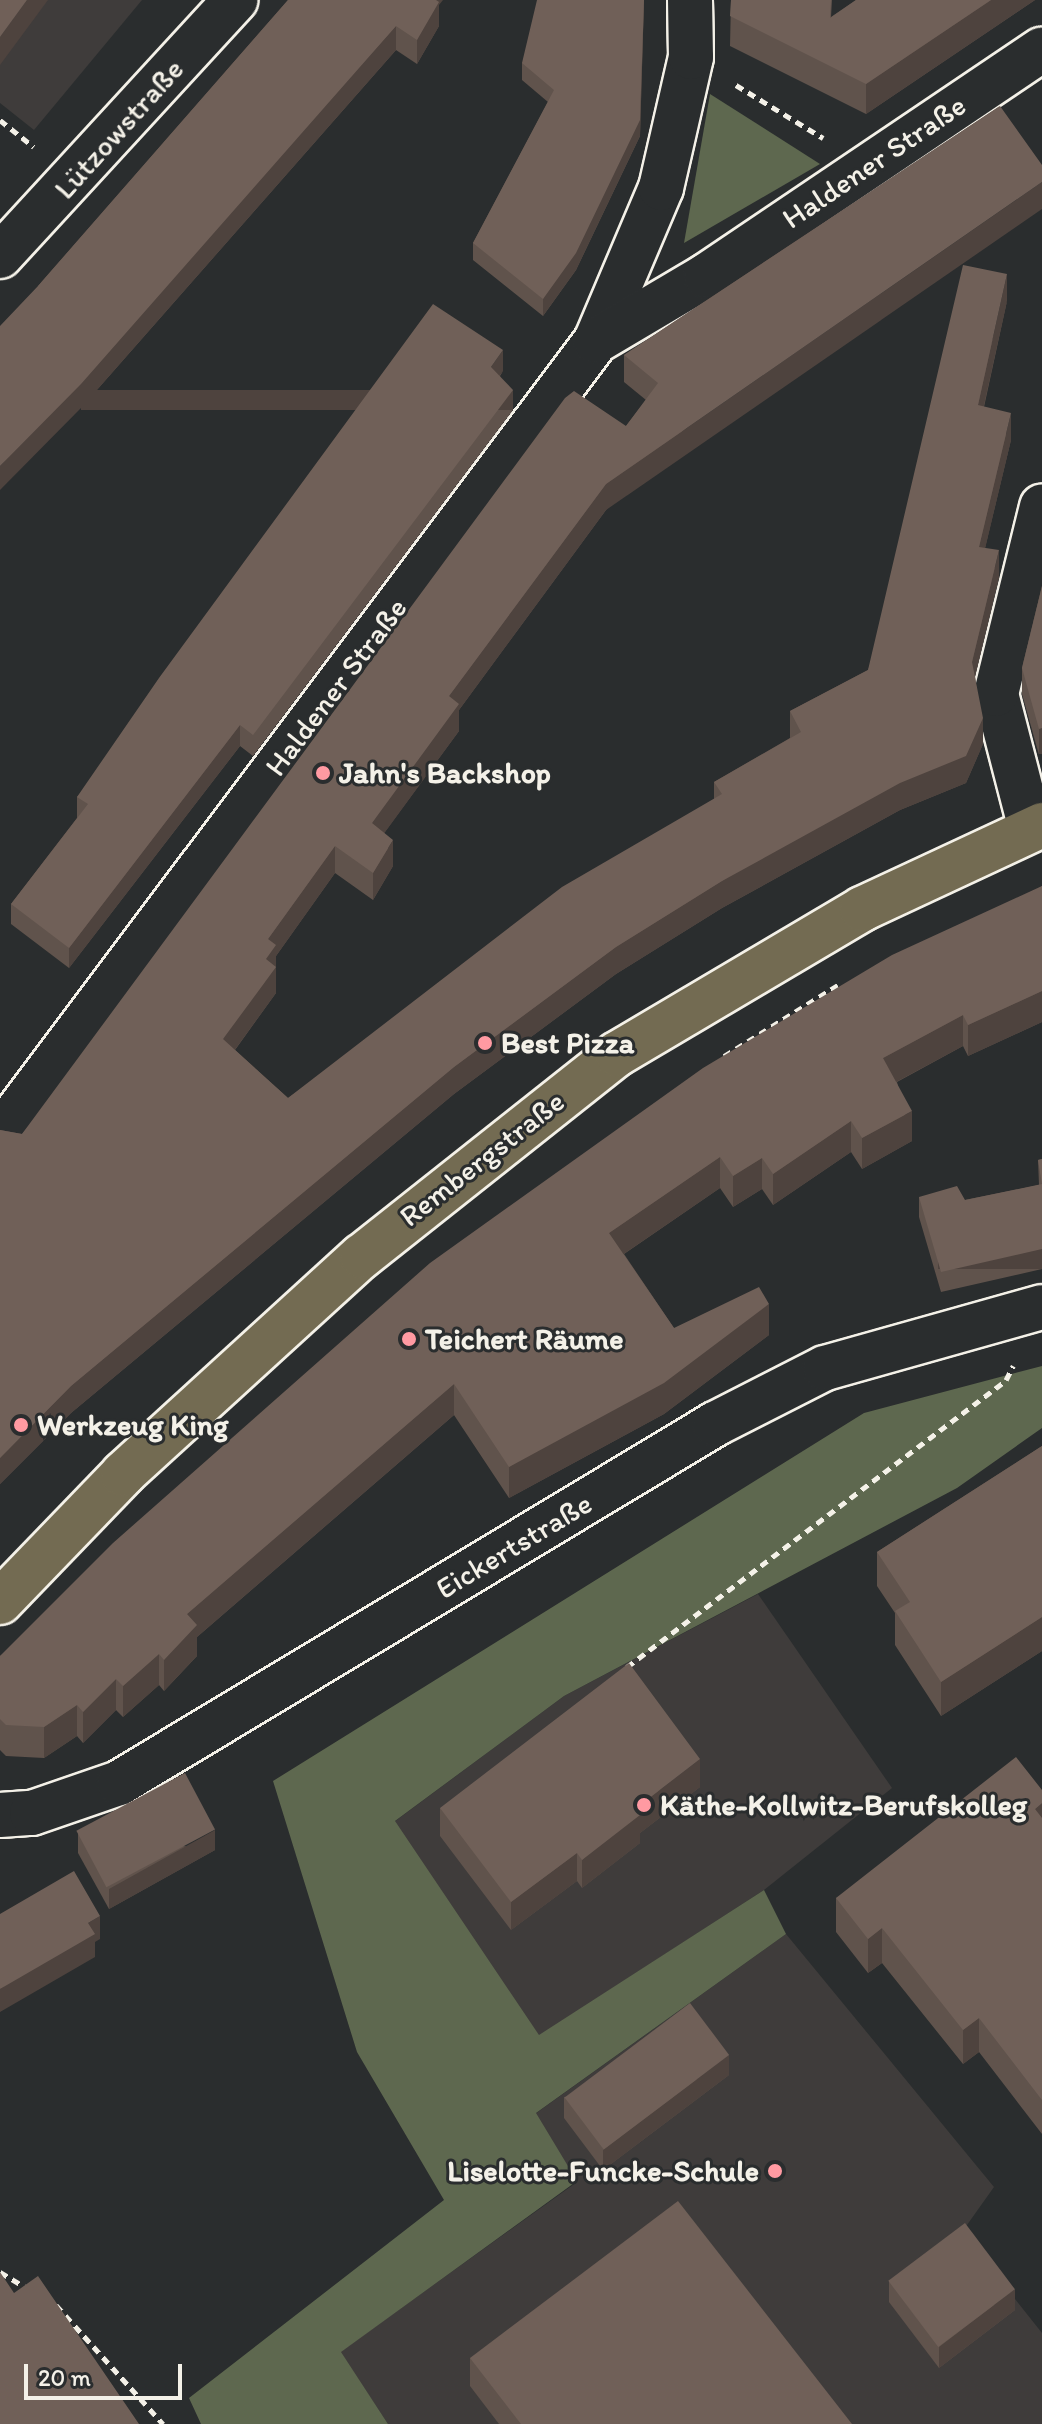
<!DOCTYPE html>
<meta charset="utf-8">
<style>
body{margin:0}
#map{position:relative;width:1042px;height:2424px;overflow:hidden;background:#2a2d2e;font-family:Itim,sans-serif}
div>[style]{position:absolute}
.built>*{inset:0;background:#3f3c3b}
.green>*{inset:0;background:#5e684f}
.path>*{height:5px;margin-top:-2.5px;transform-origin:0;background:repeating-linear-gradient(90deg,#f4f1e8 0 8px,transparent 0 14px)}
.roads{filter:drop-shadow(2px 0 #f4f1e8) drop-shadow(-2px 0 #f4f1e8) drop-shadow(0 2px #f4f1e8) drop-shadow(0 -2px #f4f1e8)}
.minor>*{height:44px;margin:-22px;padding:0 22px;transform-origin:22px;border-radius:22px;background:#2a2d2e}
.major>*{height:44px;margin:-22px;padding:0 22px;transform-origin:22px;border-radius:22px;background:#736b52}
.wall>*{inset:0;background:#60534c}
.shaded-wall>*{inset:0;background:#4e433e;transform-origin:0 0}
.building>*{inset:0;background:#706058;transform-origin:0 0}
.dots>*{width:22px;height:22px;translate:-50% -50%;box-sizing:border-box;border:4px solid #2a2d2e;border-radius:50%}
span{translate:-50% -50%;white-space:nowrap;text-align:center;line-height:1.15;-webkit-text-stroke:6px #2a2d2e;paint-order:stroke}
.street-label{font-size:30px;color:#f4f1e8}
.poi-label{font-size:30px;color:#f4f1e8;font-weight:700}
.left{translate:0 -50%;text-align:left}
.right{translate:-100% -50%;text-align:right}
.scale{position:absolute;left:24px;top:2364px;width:158px;height:36px;box-sizing:border-box;border:4px solid #f4f1e8;border-top:0;padding-left:10px;font-size:24px;line-height:28px;white-space:nowrap;color:#f4f1e8;-webkit-text-stroke:6px #2a2d2e;paint-order:stroke}
</style>
<div id="map">
<div class="built">
<div style="clip-path:polygon(0 0,142px 0,34px 130px,0 103px)"></div>
<div style="clip-path:polygon(758px 1594px,892px 1788px,764px 1890px,539px 2036px,394px 1822px,564px 1696px)"></div>
<div style="clip-path:polygon(786px 1934px,994px 2187px,962px 2232px,1042px 2333px,1042px 2424px,388px 2424px,340px 2352px,577px 2182px,535px 2114px)"></div>
</div>
<div class="green">
<div style="clip-path:polygon(710px 94px,820px 164px,684px 243px)"></div>
<div style="clip-path:polygon(1042px 1366px,1042px 1428px,957px 1488px,564px 1696px,395px 1821px,539px 2035px,764px 1890px,786px 1934px,536px 2113px,577px 2181px,341px 2352px,388px 2424px,201px 2424px,189px 2398px,444px 2200px,357px 2052px,273px 1781px,864px 1413px)"></div>
</div>
<div class="path">
<div style="left:736px;top:85px;width:102px;rotate:31.3deg"></div>
<div style="left:0;top:120px;width:43px;rotate:38.5deg"></div>
<div style="left:724px;top:1056px;width:134px;rotate:-31.9deg"></div>
<div style="left:627px;top:1667px;width:475px;rotate:-37.1deg"></div>
<div style="left:1006px;top:1380px;width:16px;rotate:-63deg"></div>
<div style="left:0;top:2272px;width:31px;rotate:31deg"></div>
<div style="left:56px;top:2305px;width:160px;rotate:48deg"></div>
</div>
<div class="roads">
<div class="minor">
<div style="left:0;top:256px;width:348px;rotate:-47.4deg"></div>
<div style="left:596px;top:341px;width:166px;rotate:-67deg"></div>
<div style="left:661px;top:188px;width:134px;rotate:-77.1deg"></div>
<div style="left:691px;top:57px;width:57px;rotate:-91deg"></div>
<div style="left:1031px;top:829px;width:139px;rotate:-104.5deg"></div>
<div style="left:996px;top:694px;width:193px;rotate:-76.2deg"></div>
<div style="left:0;top:1135px;width:993px;rotate:-53.11deg"></div>
<div style="left:596px;top:341px;width:128px;rotate:-30.6deg"></div>
<div style="left:706px;top:276px;width:405px;rotate:-34deg"></div>
<div style="left:0;top:1815px;width:32px;rotate:-4deg"></div>
<div style="left:32px;top:1813px;width:92px;rotate:-19deg"></div>
<div style="left:119px;top:1783px;width:696px;rotate:-31.06deg"></div>
<div style="left:715px;top:1424px;width:123px;rotate:-27deg"></div>
<div style="left:825px;top:1368px;width:225px;rotate:-15.7deg"></div>
</div>
<div class="major">
<div style="left:0;top:1602px;width:178px;rotate:-46.1deg"></div>
<div style="left:123px;top:1474px;width:323px;rotate:-42.4deg"></div>
<div style="left:362px;top:1256px;width:325px;rotate:-38.4deg"></div>
<div style="left:617px;top:1054px;width:285px;rotate:-30.6deg"></div>
<div style="left:862px;top:909px;width:199px;rotate:-25deg"></div>
</div>
</div>
<div class="wall">
<div style="clip-path:polygon(288px 0,439px 5px,439px 26px,417px 64px,396px 50px,81px 408px,38px 286px)"></div>
<div style="clip-path:polygon(644px 0,640px 136px,576px 270px,543px 316px,473px 260px,473px 243px,548px 102px,522px 80px,522px 63px)"></div>
<div style="clip-path:polygon(731px 0,832px 0,831px 17px,856px 0,1035px 0,866px 114px,730px 46px)"></div>
<div style="clip-path:polygon(1000px 106px,606px 510px,459px 710px,459px 731px,384px 833px,393px 866px,373px 900px,335px 873px,276px 956px,276px 993px,235px 1050px,288px 1098px,714px 799px,714px 782px,790px 738px,790px 711px,868px 670px,1007px 301px,984px 407px,1011px 440px,985px 548px,999px 577px,975px 676px,983px 744px,966px 783px,900px 810px,722px 908px,616px 974px,454px 1094px,71px 1413px,0 1484px,0 1130px,22px 1134px,626px 426px,646px 400px,624px 382px,624px 355px)"></div>
<div style="clip-path:polygon(503px 371px,500px 376px,513px 410px,253px 756px,240px 746px,69px 968px,11px 924px,11px 904px,77px 818px,77px 797px)"></div>
<div style="clip-path:polygon(1042px 586px,1039px 755px,1022px 694px,1022px 668px)"></div>
<div style="clip-path:polygon(1042px 886px,1042px 1022px,968px 1056px,963px 1046px,897px 1082px,912px 1141px,862px 1169px,851px 1152px,773px 1205px,762px 1189px,733px 1207px,720px 1188px,624px 1254px,674px 1328px,769px 1335px,664px 1414px,509px 1498px,454px 1415px,197px 1637px,197px 1656px,164px 1691px,159px 1685px,123px 1717px,116px 1710px,83px 1743px,77px 1736px,44px 1758px,6px 1756px,0 1750px,0 1656px)"></div>
<div style="clip-path:polygon(1042px 1159px,1042px 1269px,941px 1292px,919px 1217px,919px 1197px,965px 1200px,1039px 1185px,1038px 1160px)"></div>
<div style="clip-path:polygon(1042px 1446px,1042px 1651px,941px 1716px,895px 1645px,895px 1613px,877px 1586px,877px 1552px)"></div>
<div style="clip-path:polygon(700px 1787px,640px 1833px,640px 1843px,582px 1888px,577px 1881px,511px 1930px,440px 1836px,440px 1808px)"></div>
<div style="clip-path:polygon(1042px 1790px,1042px 2134px,979px 2052px,963px 2064px,882px 1963px,868px 1973px,836px 1932px,836px 1898px)"></div>
<div style="clip-path:polygon(78px 1833px,215px 1850px,109px 1909px,78px 1853px)"></div>
<div style="clip-path:polygon(729px 2075px,603px 2170px,564px 2118px,564px 2097px)"></div>
<div style="clip-path:polygon(889px 2281px,1015px 2310px,939px 2368px,889px 2302px)"></div>
<div style="clip-path:polygon(470px 2358px,852px 2424px,499px 2424px,470px 2386px)"></div>
</div>
<div class="shaded-wall">
<div style="clip-path:polygon(27px 0,48px 0,0 65px,0 37px)"></div>
<div style="clip-path:polygon(427px 0,443px 0,439px 5px,439px 26px,417px 64px,417px 40px)"></div>
<div style="clip-path:polygon(644px 0,640px 136px,576px 270px,543px 316px,543px 299px)"></div>
<div style="clip-path:polygon(991px 0,1035px 0,866px 114px,866px 84px)"></div>
<div style="clip-path:polygon(396px 26px,396px 50px,81px 408px,0 490px,0 466px)"></div>
<div style="clip-path:polygon(1042px 182px,1042px 209px,606px 510px,459px 710px,459px 731px,372px 850px,372px 823px,449px 696px,606px 484px)"></div>
<div style="clip-path:polygon(1007px 274px,1007px 301px,978px 432px,978px 405px)"></div>
<div style="clip-path:polygon(503px 350px,503px 371px,491px 387px,491px 367px)"></div>
<div style="left:513px;top:390px;width:20px;height:432px;rotate:90deg"></div>
<div style="clip-path:polygon(1011px 413px,1011px 440px,979px 574px,979px 547px)"></div>
<div style="clip-path:polygon(999px 550px,999px 577px,972px 689px,972px 662px)"></div>
<div style="clip-path:polygon(983px 718px,983px 744px,966px 783px,900px 810px,722px 908px,616px 974px,454px 1094px,71px 1413px,0 1484px,0 1458px,71px 1386px,454px 1067px,616px 947px)"></div>
<div style="clip-path:polygon(240px 725px,240px 746px,69px 968px,69px 948px)"></div>
<div style="left:1042px;top:728px;width:26px;height:3px;rotate:90deg"></div>
<div style="clip-path:polygon(393px 840px,393px 866px,373px 900px,373px 873px)"></div>
<div style="clip-path:polygon(335px 846px,335px 873px,276px 956px,276px 993px,223px 1066px,223px 1039px,268px 939px)"></div>
<div style="clip-path:polygon(1042px 991px,1042px 1022px,968px 1056px,968px 1025px)"></div>
<div style="clip-path:polygon(963px 1015px,963px 1046px,883px 1089px,883px 1058px)"></div>
<div style="clip-path:polygon(912px 1111px,912px 1141px,862px 1169px,862px 1138px)"></div>
<div style="clip-path:polygon(851px 1121px,851px 1152px,773px 1205px,773px 1174px)"></div>
<div style="clip-path:polygon(720px 1157px,720px 1188px,609px 1264px,609px 1233px)"></div>
<div style="clip-path:polygon(762px 1158px,762px 1189px,733px 1207px,733px 1176px)"></div>
<div style="left:1042px;top:1249px;width:20px;height:104px;rotate:90deg"></div>
<div style="clip-path:polygon(769px 1304px,769px 1335px,664px 1414px,509px 1498px,509px 1467px)"></div>
<div style="clip-path:polygon(454px 1384px,454px 1415px,197px 1637px,197px 1656px,164px 1691px,164px 1660px,187px 1614px)"></div>
<div style="clip-path:polygon(1042px 1617px,1042px 1651px,941px 1716px,941px 1682px)"></div>
<div style="clip-path:polygon(159px 1654px,159px 1685px,123px 1717px,123px 1686px)"></div>
<div style="clip-path:polygon(116px 1679px,116px 1710px,83px 1743px,83px 1712px)"></div>
<div style="clip-path:polygon(77px 1705px,77px 1736px,44px 1758px,44px 1727px)"></div>
<div style="clip-path:polygon(700px 1759px,700px 1787px,640px 1833px,640px 1843px,582px 1888px,582px 1860px,635px 1809px)"></div>
<div style="clip-path:polygon(1042px 1803px,1042px 1837px,1035px 1809px)"></div>
<div style="clip-path:polygon(215px 1830px,215px 1850px,109px 1909px,109px 1889px)"></div>
<div style="clip-path:polygon(577px 1853px,577px 1881px,511px 1930px,511px 1902px)"></div>
<div style="clip-path:polygon(100px 1916px,100px 1939px,95px 1942px,95px 1957px,0 2012px,0 1989px,88px 1923px)"></div>
<div style="clip-path:polygon(882px 1928px,882px 1963px,868px 1973px,868px 1939px)"></div>
<div style="clip-path:polygon(979px 2018px,979px 2052px,963px 2064px,963px 2030px)"></div>
<div style="clip-path:polygon(729px 2055px,729px 2075px,603px 2170px,603px 2150px)"></div>
<div style="clip-path:polygon(1015px 2289px,1015px 2310px,939px 2368px,939px 2347px)"></div>
</div>
<div class="building">
<div style="clip-path:polygon(0 0,27px 0,0 37px)"></div>
<div style="clip-path:polygon(288px 0,436px 0,439px 2px,417px 40px,396px 26px,81px 384px,0 466px,0 326px,38px 286px)"></div>
<div style="clip-path:polygon(537px 0,644px 0,640px 120px,576px 253px,543px 299px,473px 243px,554px 90px,522px 63px)"></div>
<div style="clip-path:polygon(731px 0,831px 0,830px 18px,856px 0,991px 0,866px 84px,730px 16px)"></div>
<div style="clip-path:polygon(1000px 106px,1042px 165px,1042px 182px,606px 484px,449px 696px,459px 704px,372px 823px,393px 840px,373px 873px,335px 846px,268px 939px,276px 945px,266px 959px,276px 967px,223px 1039px,288px 1098px,562px 887px,722px 794px,714px 782px,801px 732px,790px 711px,868px 670px,963px 265px,1007px 274px,978px 405px,1011px 413px,979px 547px,999px 550px,972px 662px,983px 718px,966px 756px,900px 783px,722px 881px,616px 947px,454px 1067px,71px 1386px,0 1458px,0 1130px,22px 1134px,565px 398px,574px 391px,626px 426px,658px 383px,624px 355px)"></div>
<div style="clip-path:polygon(433px 304px,503px 350px,491px 367px,513px 390px,253px 735px,240px 725px,69px 948px,11px 904px,88px 804px,77px 797px,159px 678px)"></div>
<div style="clip-path:polygon(1042px 586px,1042px 728px,1039px 729px,1022px 668px)"></div>
<div style="clip-path:polygon(1042px 886px,1042px 991px,968px 1025px,963px 1015px,883px 1058px,912px 1111px,862px 1138px,851px 1121px,773px 1174px,762px 1158px,733px 1176px,720px 1157px,609px 1233px,674px 1328px,759px 1287px,769px 1304px,664px 1383px,509px 1467px,454px 1384px,187px 1614px,197px 1625px,164px 1660px,159px 1654px,123px 1686px,116px 1679px,83px 1712px,77px 1705px,44px 1727px,6px 1725px,0 1719px,0 1656px,113px 1543px,430px 1263px,703px 1068px,892px 955px)"></div>
<div style="clip-path:polygon(1042px 1159px,1042px 1249px,941px 1272px,919px 1197px,957px 1186px,965px 1200px,1042px 1184px,1038px 1160px)"></div>
<div style="clip-path:polygon(1042px 1446px,1042px 1617px,941px 1682px,895px 1611px,910px 1602px,877px 1552px)"></div>
<div style="clip-path:polygon(629px 1663px,700px 1759px,635px 1809px,640px 1815px,582px 1860px,577px 1853px,511px 1902px,440px 1808px)"></div>
<div style="clip-path:polygon(1016px 1757px,1042px 1790px,1042px 1803px,1035px 1809px,1042px 1818px,1042px 2100px,979px 2018px,963px 2030px,882px 1928px,868px 1939px,836px 1898px)"></div>
<div style="left:185px;top:1773px;width:64px;height:123px;rotate:62deg"></div>
<div style="clip-path:polygon(74px 1871px,100px 1916px,88px 1923px,95px 1934px,0 1989px,0 1914px)"></div>
<div style="left:690px;top:2003px;width:65px;height:157px;rotate:53deg"></div>
<div style="clip-path:polygon(678px 2201px,852px 2424px,521px 2424px,470px 2358px)"></div>
<div style="left:965px;top:2223px;width:83px;height:96px;rotate:53deg"></div>
<div style="clip-path:polygon(0 2272px,14px 2293px,38px 2276px,139px 2424px,0 2424px)"></div>
</div>
<div class="dots">
<div style="left:323px;top:773px;background:#ff9aa2"></div>
<div style="left:485px;top:1043px;background:#ff9aa2"></div>
<div style="left:409px;top:1339px;background:#ff9aa2"></div>
<div style="left:21px;top:1425px;background:#ff9aa2"></div>
<div style="left:644px;top:1805px;background:#ff9aa2"></div>
<div style="left:775px;top:2171px;background:#ff9aa2"></div>
</div>
<div class="street-label">
<span style="left:119px;top:129px;rotate:-48deg">Lützowstraße</span>
<span style="left:874px;top:162px;rotate:-34deg">Haldener Straße</span>
<span style="left:336px;top:687px;rotate:-53deg">Haldener Straße</span>
<span style="left:482px;top:1159px;rotate:-38deg">Rembergstraße</span>
<span style="left:514px;top:1546px;rotate:-31deg">Eickertstraße</span>
</div>
<div class="poi-label">
<span class="left" style="left:339px;top:773px">Jahn's Backshop</span>
<span class="left" style="left:501px;top:1043px">Best Pizza</span>
<span class="left" style="left:425px;top:1339px">Teichert Räume</span>
<span class="left" style="left:37px;top:1425px">Werkzeug King</span>
<span class="left" style="left:660px;top:1805px">Käthe-Kollwitz-Berufskolleg</span>
<span class="right" style="left:759px;top:2171px">Liselotte-Funcke-Schule</span>
</div>
<div class="scale">20 m</div>
</div>
